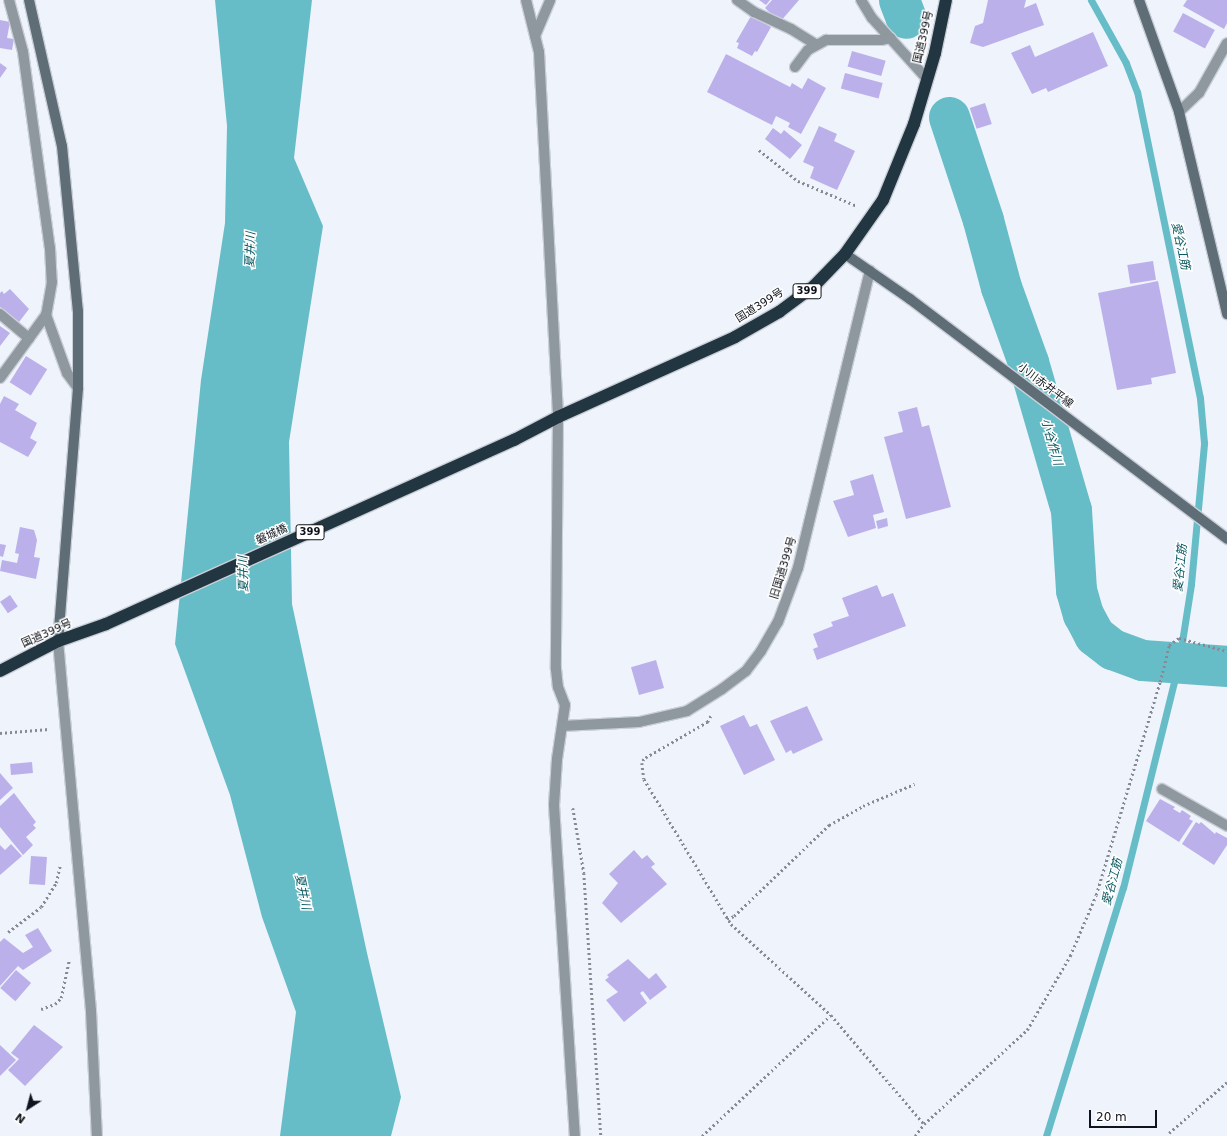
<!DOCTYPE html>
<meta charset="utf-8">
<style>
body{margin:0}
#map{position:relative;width:1227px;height:1136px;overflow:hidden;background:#eef3fc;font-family:"DejaVu Sans","Noto Sans JP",sans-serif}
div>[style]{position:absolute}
.water>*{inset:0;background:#67bdc7}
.stream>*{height:7px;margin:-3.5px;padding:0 3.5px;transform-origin:3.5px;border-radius:3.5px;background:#67bdc7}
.river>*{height:41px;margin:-20.5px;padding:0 20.5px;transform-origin:20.5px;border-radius:20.5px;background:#67bdc7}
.building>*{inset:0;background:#bcb0eb;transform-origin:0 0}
.path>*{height:2.5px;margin-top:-1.25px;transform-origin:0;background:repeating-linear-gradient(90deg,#868a93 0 2px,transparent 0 5px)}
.roads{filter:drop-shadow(1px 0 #cacfd8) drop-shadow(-1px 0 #cacfd8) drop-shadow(0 1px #cacfd8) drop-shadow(0 -1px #cacfd8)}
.street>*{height:10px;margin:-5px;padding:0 5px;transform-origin:5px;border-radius:5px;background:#8e989e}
.secondary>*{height:10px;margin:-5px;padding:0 5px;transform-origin:5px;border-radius:5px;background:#5e6d76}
.highway>*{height:12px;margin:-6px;padding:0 6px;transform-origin:6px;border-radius:6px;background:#223641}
span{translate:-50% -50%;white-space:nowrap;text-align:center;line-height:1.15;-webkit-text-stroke:3px #fff;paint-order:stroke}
.shield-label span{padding:1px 3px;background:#fff;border:1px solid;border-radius:3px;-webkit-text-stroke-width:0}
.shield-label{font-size:10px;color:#0f131b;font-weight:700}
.street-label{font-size:11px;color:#0f131b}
.water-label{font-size:12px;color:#0a585f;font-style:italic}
.north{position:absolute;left:8px;top:1088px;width:40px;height:40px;-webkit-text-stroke:3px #fff;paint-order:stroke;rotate:216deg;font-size:11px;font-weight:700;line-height:16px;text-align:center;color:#0f131b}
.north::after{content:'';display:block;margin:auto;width:14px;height:18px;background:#0f131b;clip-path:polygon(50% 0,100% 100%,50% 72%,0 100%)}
.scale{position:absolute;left:1089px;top:1110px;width:68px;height:18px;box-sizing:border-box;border:2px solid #0f131b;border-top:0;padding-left:5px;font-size:12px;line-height:14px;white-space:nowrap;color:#0f131b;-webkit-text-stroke:3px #fff;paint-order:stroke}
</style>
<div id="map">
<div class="water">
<div style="clip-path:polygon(215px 0,312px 0,294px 158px,323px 226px,289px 442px,292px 604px,367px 953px,401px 1097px,391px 1136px,280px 1136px,296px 1012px,262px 917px,230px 795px,175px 644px,201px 380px,225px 223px,227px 126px)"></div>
</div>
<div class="stream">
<div style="left:1046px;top:1136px;width:260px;rotate:-72.8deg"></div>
<div style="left:1123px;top:888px;width:234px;rotate:-76.1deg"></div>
<div style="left:1179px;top:661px;width:78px;rotate:-81.1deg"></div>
<div style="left:1191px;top:584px;width:142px;rotate:-84.7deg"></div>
<div style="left:1204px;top:443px;width:45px;rotate:-95.1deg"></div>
<div style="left:1200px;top:398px;width:312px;rotate:-101.6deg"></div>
<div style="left:1137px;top:92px;width:31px;rotate:-111deg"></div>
<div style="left:1126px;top:63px;width:72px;rotate:-119.1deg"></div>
</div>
<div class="river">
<div style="left:899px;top:0;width:19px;rotate:69deg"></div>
<div style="left:949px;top:117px;width:108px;rotate:71.7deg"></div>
<div style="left:983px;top:220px;width:69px;rotate:75deg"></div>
<div style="left:1001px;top:287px;width:80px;rotate:70.2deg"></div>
<div style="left:1028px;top:362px;width:154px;rotate:73.8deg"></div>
<div style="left:1071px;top:510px;width:80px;rotate:86.4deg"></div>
<div style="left:1076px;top:590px;width:25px;rotate:74deg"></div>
<div style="left:1083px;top:614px;width:24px;rotate:62deg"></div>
<div style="left:1094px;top:635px;width:23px;rotate:38deg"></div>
<div style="left:1112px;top:649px;width:32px;rotate:20deg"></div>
<div style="left:1142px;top:660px;width:85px;rotate:4deg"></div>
</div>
<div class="building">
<div style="clip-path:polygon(759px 0,770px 0,766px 5px)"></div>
<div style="clip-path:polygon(772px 0,799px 0,780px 22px,765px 8px)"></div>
<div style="clip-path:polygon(988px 0,1026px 0,1024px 8px,1036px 3px,1044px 25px,983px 47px,970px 43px,975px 26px,983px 23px)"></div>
<div style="clip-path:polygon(1187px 0,1227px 0,1227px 23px,1224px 29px,1183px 6px)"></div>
<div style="left:1183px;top:13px;width:36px;height:21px;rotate:28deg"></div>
<div style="clip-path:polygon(751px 16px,771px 27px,757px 52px,755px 51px,752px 56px,737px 48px,739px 43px,736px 42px)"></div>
<div style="clip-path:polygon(0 20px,10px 22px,7px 38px,14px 39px,12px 50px,0 48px)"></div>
<div style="clip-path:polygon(1093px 32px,1108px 66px,1048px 92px,1046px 88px,1032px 94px,1011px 53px,1030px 45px,1035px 57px)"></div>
<div style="left:852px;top:51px;width:35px;height:16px;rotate:16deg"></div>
<div style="clip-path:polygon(726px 54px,790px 87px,792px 83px,802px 89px,808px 78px,826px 88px,801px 134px,788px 127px,790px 123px,776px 116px,772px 125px,707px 92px)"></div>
<div style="clip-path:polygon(0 63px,7px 68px,0 78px)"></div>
<div style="left:845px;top:73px;width:39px;height:16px;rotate:15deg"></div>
<div style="left:985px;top:103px;width:22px;height:16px;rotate:72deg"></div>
<div style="clip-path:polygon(819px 126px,837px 134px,834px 141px,855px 151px,837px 190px,810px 178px,814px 167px,803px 162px)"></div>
<div style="clip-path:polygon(773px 128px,781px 134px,784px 130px,802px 145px,790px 159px,765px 139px)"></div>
<div style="left:1153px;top:261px;width:19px;height:26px;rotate:81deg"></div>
<div style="clip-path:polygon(1158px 281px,1176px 373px,1151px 378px,1152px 384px,1117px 390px,1098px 293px)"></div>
<div style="clip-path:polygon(10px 289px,29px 309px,19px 322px,0 307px,0 293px,2px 291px,4px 294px)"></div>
<div style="clip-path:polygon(0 326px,10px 333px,0 346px)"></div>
<div style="left:26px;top:356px;width:25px;height:31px;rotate:32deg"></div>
<div style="clip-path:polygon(4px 396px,19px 404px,15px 410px,37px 423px,30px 438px,37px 442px,28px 457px,0 442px,0 404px)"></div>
<div style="clip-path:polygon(917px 407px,922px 427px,929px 425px,951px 507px,906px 519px,884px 437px,903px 432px,898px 412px)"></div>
<div style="clip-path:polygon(873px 474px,884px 512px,873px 515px,876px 528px,848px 537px,833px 501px,854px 495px,850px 481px)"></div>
<div style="clip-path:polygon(887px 518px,888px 526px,878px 529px,876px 521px)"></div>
<div style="clip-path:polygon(20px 527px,34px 530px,37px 540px,34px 557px,40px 558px,36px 579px,0 571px,2px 560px,17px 563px,19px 554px,15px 553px)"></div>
<div style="clip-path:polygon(0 544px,6px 545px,3px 557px,0 556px)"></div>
<div style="clip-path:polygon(877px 585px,882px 597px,893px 593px,906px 626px,817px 660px,813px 649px,818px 647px,813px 634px,833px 626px,831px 622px,849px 616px,842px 598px)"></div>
<div style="left:10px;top:595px;width:14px;height:12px;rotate:56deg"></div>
<div style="left:656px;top:660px;width:29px;height:26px;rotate:74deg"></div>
<div style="clip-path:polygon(807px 706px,823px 740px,793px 754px,791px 750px,786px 753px,770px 721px)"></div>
<div style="clip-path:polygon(744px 715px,750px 727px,757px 724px,775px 760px,744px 775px,720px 726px)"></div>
<div style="left:32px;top:762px;width:11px;height:22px;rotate:85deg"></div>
<div style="clip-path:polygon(0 773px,13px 788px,0 800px)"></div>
<div style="clip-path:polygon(14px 793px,36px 822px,33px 825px,36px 828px,26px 837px,33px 845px,23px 855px,0 827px,0 806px)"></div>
<div style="clip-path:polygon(1160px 799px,1175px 807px,1173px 809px,1180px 813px,1182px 810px,1191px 816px,1189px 819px,1193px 821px,1179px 842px,1146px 821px)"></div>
<div style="clip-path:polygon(1196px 822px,1199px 824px,1201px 822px,1215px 834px,1216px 832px,1227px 838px,1227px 845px,1214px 865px,1182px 844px)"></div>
<div style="clip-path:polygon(11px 844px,22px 856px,0 875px,0 845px,5px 850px)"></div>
<div style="clip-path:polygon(634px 850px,642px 859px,647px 855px,655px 864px,651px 867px,667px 884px,621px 923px,602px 903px,618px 883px,609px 874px)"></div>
<div style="left:31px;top:856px;width:16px;height:28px;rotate:4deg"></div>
<div style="clip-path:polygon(38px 928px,52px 951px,23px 970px,18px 966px,0 986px,0 942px,4px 938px,23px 953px,33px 947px,25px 935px)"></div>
<div style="clip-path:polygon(628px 959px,649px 979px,656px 973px,667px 987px,650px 1000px,643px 991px,640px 993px,647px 1003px,624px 1022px,606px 1000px,618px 992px,605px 980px,609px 977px,607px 975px)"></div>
<div style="left:16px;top:970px;width:20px;height:24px;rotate:41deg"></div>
<div style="clip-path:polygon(34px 1025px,63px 1047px,25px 1086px,8px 1070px,19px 1059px,11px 1053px)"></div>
<div style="clip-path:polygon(0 1045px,16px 1060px,0 1076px)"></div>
</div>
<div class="path">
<div style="left:759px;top:150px;width:50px;rotate:38.5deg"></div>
<div style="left:798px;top:181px;width:64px;rotate:23deg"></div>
<div style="left:711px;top:716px;width:7px;rotate:117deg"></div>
<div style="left:708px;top:722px;width:74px;rotate:150deg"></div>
<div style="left:644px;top:759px;width:4px;rotate:117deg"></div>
<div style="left:642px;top:763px;width:16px;rotate:83deg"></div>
<div style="left:644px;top:779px;width:169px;rotate:59deg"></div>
<div style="left:731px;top:924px;width:135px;rotate:42.3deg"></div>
<div style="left:831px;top:1015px;width:143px;rotate:49.5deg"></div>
<div style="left:0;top:733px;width:49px;rotate:-4.7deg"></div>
<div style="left:573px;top:808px;width:66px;rotate:80.4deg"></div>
<div style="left:584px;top:873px;width:264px;rotate:86.3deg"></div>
<div style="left:727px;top:919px;width:8px;rotate:-23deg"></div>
<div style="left:734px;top:916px;width:132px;rotate:-43.8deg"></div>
<div style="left:829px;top:825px;width:39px;rotate:-29deg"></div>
<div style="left:863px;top:806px;width:56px;rotate:-23.3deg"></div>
<div style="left:8px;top:932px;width:41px;rotate:-37.1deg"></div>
<div style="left:41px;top:907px;width:28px;rotate:-58deg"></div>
<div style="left:56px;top:883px;width:17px;rotate:-77deg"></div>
<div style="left:41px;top:1009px;width:15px;rotate:-20deg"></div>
<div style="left:55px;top:1004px;width:8px;rotate:-45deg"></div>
<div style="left:61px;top:998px;width:39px;rotate:-78deg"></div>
<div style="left:1169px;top:1133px;width:77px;rotate:-41.3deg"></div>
<div style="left:702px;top:1136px;width:177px;rotate:-43.2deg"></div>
<div style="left:915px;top:1136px;width:15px;rotate:-53deg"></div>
<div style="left:924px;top:1124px;width:139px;rotate:-42.4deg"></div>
<div style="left:1027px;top:1030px;width:86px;rotate:-59.8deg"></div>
<div style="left:1070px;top:956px;width:66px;rotate:-66.9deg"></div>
<div style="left:1096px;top:895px;width:222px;rotate:-73.3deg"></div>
<div style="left:1160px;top:682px;width:38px;rotate:-76deg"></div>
<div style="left:1169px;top:645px;width:12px;rotate:-35deg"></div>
<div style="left:1179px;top:638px;width:50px;rotate:15.2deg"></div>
</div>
<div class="roads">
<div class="street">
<div style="left:9px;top:0;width:54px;rotate:74.9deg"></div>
<div style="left:23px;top:52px;width:198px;rotate:82.2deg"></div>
<div style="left:50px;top:248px;width:34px;rotate:87deg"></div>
<div style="left:52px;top:282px;width:34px;rotate:100deg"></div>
<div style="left:526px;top:0;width:54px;rotate:76deg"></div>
<div style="left:539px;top:52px;width:365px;rotate:87deg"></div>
<div style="left:558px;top:417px;width:252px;rotate:90.5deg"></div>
<div style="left:556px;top:669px;width:18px;rotate:84deg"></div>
<div style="left:558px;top:687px;width:19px;rotate:69deg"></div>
<div style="left:565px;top:705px;width:55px;rotate:98.4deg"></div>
<div style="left:557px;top:759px;width:46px;rotate:93.7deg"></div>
<div style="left:554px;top:805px;width:332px;rotate:86.4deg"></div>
<div style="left:737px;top:0;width:21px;rotate:35deg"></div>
<div style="left:754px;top:12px;width:41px;rotate:24.7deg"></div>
<div style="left:791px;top:29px;width:28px;rotate:32deg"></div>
<div style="left:861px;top:0;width:21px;rotate:59deg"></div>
<div style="left:872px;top:18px;width:82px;rotate:48deg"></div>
<div style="left:535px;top:36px;width:39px;rotate:-67deg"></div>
<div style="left:795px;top:67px;width:21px;rotate:-53deg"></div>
<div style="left:808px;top:50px;width:21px;rotate:-29deg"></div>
<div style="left:826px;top:40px;width:55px"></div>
<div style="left:881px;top:40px;width:10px;rotate:-11deg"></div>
<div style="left:1179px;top:112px;width:28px;rotate:-44deg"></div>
<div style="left:1199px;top:93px;width:57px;rotate:-60.8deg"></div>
<div style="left:0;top:314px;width:38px;rotate:40deg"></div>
<div style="left:0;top:378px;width:78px;rotate:-53.9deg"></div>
<div style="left:46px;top:315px;width:62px;rotate:70.1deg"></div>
<div style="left:67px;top:373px;width:19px;rotate:54deg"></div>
<div style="left:58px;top:641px;width:371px;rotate:84.9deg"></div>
<div style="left:91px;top:1011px;width:125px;rotate:87.3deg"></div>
<div style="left:562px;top:726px;width:77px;rotate:-3deg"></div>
<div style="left:639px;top:722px;width:49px;rotate:-12.9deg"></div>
<div style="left:687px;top:711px;width:41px;rotate:-32.2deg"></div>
<div style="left:722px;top:689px;width:30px;rotate:-37deg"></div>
<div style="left:746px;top:671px;width:25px;rotate:-53deg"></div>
<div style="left:761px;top:651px;width:34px;rotate:-60deg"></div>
<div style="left:778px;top:622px;width:58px;rotate:-69.7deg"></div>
<div style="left:798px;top:568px;width:306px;rotate:-76.4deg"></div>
<div style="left:1162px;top:789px;width:75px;rotate:29.6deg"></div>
</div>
<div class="secondary">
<div style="left:29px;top:0;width:150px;rotate:77.3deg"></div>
<div style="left:62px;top:146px;width:166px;rotate:84.5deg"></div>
<div style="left:78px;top:311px;width:77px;rotate:90deg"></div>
<div style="left:78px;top:388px;width:254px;rotate:94.5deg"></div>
<div style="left:1139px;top:0;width:119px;rotate:70.3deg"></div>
<div style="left:1179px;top:112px;width:208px;rotate:76.6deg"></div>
<div style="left:845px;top:254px;width:79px;rotate:34.7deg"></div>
<div style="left:910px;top:299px;width:398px;rotate:37.1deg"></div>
</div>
<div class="highway">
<div style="left:0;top:671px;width:65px;rotate:-27.3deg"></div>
<div style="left:58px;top:641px;width:51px;rotate:-19.5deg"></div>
<div style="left:106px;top:624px;width:448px;rotate:-24.3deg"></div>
<div style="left:514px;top:440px;width:50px;rotate:-27.6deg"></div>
<div style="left:558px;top:417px;width:194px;rotate:-24.3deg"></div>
<div style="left:735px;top:337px;width:51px;rotate:-29.6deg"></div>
<div style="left:779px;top:312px;width:44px;rotate:-36.6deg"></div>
<div style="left:814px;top:286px;width:45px;rotate:-45.9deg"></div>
<div style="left:845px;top:254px;width:66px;rotate:-54.9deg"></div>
<div style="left:883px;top:200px;width:82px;rotate:-67.8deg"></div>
<div style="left:914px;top:124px;width:74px;rotate:-73.5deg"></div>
<div style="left:935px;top:53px;width:54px;rotate:-78.3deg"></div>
</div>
</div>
<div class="shield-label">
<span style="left:807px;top:291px">399</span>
<span style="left:310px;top:532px">399</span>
</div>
<div class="street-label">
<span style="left:924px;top:37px;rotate:-77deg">国道399号</span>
<span style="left:760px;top:306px;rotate:-32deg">国道399号</span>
<span style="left:1045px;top:386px;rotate:37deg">小川赤井平線</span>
<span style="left:272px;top:535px;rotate:-24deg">磐城橋</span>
<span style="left:784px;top:568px;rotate:-73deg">旧国道399号</span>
<span style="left:47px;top:634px;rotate:-24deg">国道399号</span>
</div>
<div class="water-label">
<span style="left:1180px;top:246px;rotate:78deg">愛谷江筋</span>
<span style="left:251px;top:250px;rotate:-88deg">夏井川</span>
<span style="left:1051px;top:442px;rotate:74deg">小谷作川</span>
<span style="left:1181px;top:568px;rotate:-84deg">愛谷江筋</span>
<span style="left:244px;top:574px;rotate:-91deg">夏井川</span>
<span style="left:1113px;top:882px;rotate:-75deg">愛谷江筋</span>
<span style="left:302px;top:892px;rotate:78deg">夏井川</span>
</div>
<div class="north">N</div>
<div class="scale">20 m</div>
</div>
